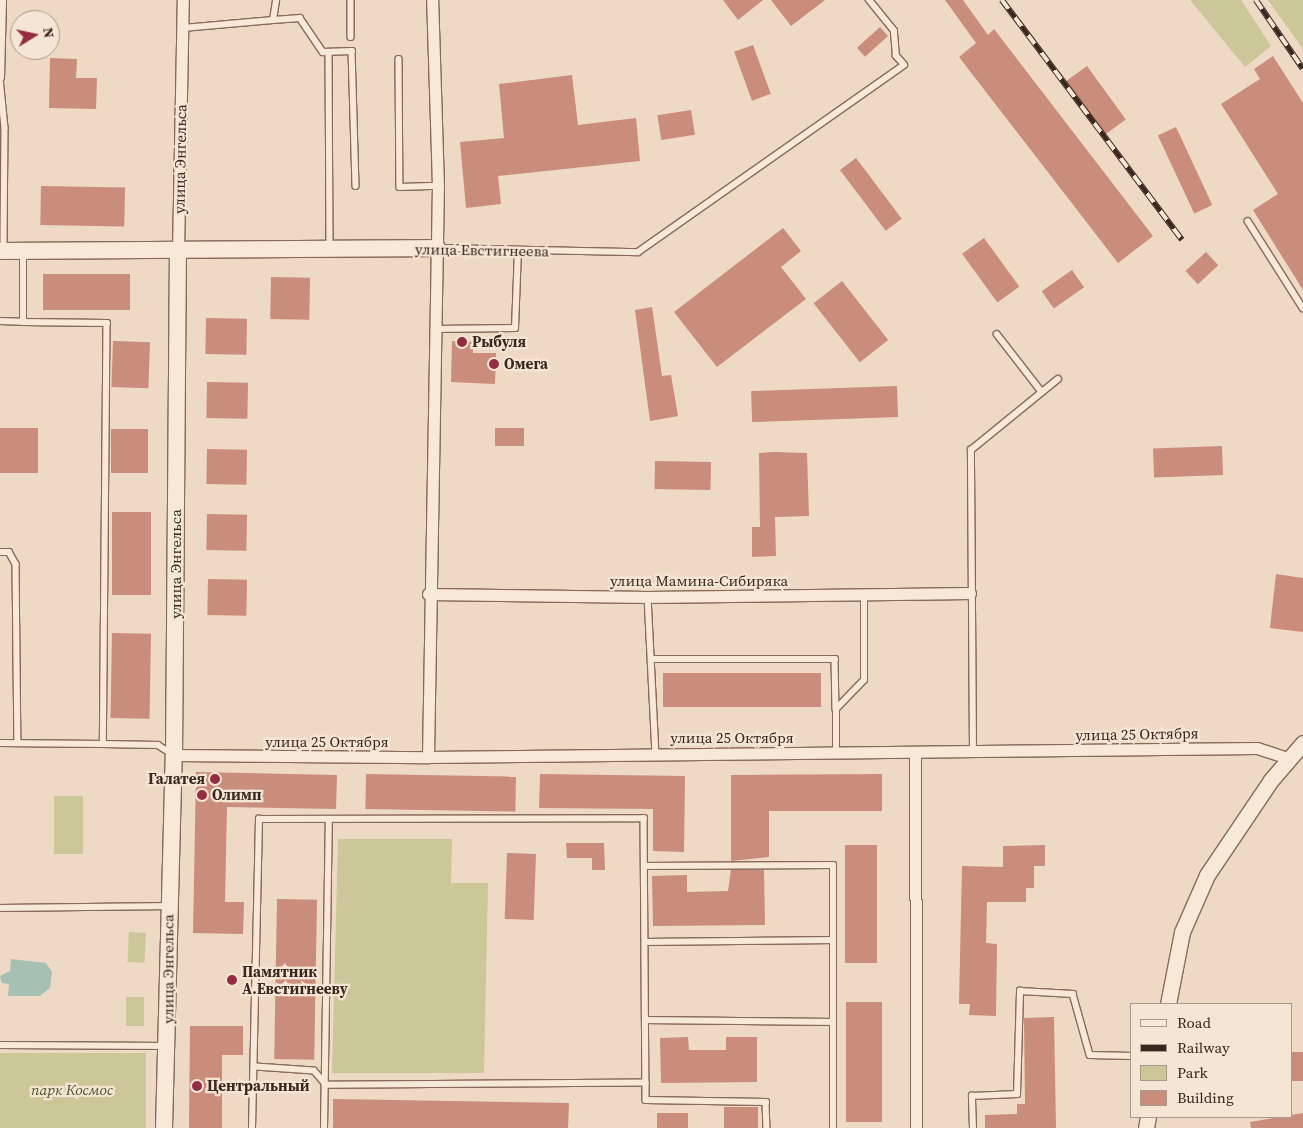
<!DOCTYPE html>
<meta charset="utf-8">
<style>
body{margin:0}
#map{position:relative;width:1303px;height:1128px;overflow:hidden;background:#edd9c4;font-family:"Source Serif 4",serif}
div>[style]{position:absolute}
.green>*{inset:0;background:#cbc798;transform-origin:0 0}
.water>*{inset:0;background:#a6c0b3}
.building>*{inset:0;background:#ca8c7b;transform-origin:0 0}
.roads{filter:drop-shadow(1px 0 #876a5b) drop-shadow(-1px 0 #876a5b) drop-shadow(0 1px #876a5b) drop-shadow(0 -1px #876a5b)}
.service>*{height:5.5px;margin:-2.75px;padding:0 2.75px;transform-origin:2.75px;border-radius:2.75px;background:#f8e8d7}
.minor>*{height:11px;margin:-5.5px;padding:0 5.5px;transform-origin:5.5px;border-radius:5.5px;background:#f8e8d7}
.tertiary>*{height:15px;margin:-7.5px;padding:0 7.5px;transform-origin:7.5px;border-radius:7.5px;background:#f8e8d7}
.secondary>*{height:16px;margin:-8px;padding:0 8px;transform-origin:8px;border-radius:8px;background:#f8e8d7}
.rail>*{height:5.5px;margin-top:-2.75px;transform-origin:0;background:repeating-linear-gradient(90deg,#f5e5d4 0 11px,#38261f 0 22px);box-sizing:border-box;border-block:1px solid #38261f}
.dots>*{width:14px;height:14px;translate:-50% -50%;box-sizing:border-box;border:2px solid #f5e5d4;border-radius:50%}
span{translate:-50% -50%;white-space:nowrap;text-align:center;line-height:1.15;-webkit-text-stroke:4.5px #f5e5d4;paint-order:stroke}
.street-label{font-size:15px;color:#38261f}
.poi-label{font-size:15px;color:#38261f;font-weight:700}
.left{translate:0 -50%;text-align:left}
.right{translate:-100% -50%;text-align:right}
.park-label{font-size:15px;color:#515426;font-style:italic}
.legend{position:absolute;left:1130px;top:1003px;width:162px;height:115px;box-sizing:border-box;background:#f5e5d4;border:1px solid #a9998c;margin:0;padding:6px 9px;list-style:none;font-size:15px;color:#38261f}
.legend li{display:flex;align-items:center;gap:10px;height:25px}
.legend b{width:25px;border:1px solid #a9998c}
.north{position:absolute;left:10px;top:10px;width:50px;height:50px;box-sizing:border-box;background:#f5e5d4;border:1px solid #a9998c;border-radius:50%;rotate:80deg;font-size:14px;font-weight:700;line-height:20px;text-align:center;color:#38261f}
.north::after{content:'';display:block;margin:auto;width:18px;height:22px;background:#952c42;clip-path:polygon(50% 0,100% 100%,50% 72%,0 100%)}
</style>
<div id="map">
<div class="green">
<div style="clip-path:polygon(1190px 0,1241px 0,1271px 46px,1245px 67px)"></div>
<div style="clip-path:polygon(1268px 0,1303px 0,1303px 49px)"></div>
<div style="left:54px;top:796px;width:29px;height:58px"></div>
<div style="clip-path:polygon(338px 839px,452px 839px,451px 883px,488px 883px,484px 1073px,332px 1073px)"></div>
<div style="left:129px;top:932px;width:17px;height:30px;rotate:3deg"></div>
<div style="left:126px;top:997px;width:18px;height:29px"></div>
<div style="left:0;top:1053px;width:146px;height:75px"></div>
</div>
<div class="water">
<div style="clip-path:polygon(11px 959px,46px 963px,52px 972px,50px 988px,40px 996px,8px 996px,9px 984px,2px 983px,0 976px,10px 971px)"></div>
</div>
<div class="building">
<div style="clip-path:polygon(723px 0,763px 0,738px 20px)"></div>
<div style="clip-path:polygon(771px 0,825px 0,791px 26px)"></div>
<div style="clip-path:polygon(945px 0,963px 0,988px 35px,994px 29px,1153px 236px,1118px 263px,959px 57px,976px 43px)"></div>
<div style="left:880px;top:27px;width:12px;height:31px;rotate:48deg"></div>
<div style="left:753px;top:45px;width:52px;height:20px;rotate:70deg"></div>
<div style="clip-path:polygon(1273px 56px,1303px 103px,1303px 290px,1253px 210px,1278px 194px,1221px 104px,1260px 79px,1254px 69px)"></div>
<div style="clip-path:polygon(50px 58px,77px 59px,76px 78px,97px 78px,96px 109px,49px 108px)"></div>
<div style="left:1087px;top:66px;width:66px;height:26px;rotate:54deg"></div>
<div style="clip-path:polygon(572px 75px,578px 125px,636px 118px,640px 161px,498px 176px,501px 204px,466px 208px,460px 142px,504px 138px,499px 84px)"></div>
<div style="left:691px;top:110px;width:25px;height:34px;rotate:81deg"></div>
<div style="left:1176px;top:127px;width:86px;height:20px;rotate:65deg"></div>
<div style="left:856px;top:158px;width:76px;height:20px;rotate:53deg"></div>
<div style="left:41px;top:186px;width:84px;height:39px;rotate:1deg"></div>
<div style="clip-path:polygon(783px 228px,801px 251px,781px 267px,806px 299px,717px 367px,674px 312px)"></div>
<div style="left:984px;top:238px;width:60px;height:27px;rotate:54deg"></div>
<div style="left:1206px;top:252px;width:18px;height:28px;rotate:47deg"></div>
<div style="left:1072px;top:270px;width:21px;height:37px;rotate:55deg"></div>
<div style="left:43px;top:274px;width:87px;height:36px"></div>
<div style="left:271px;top:277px;width:39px;height:42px;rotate:1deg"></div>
<div style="left:842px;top:281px;width:75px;height:36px;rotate:52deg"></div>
<div style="clip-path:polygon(652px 307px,662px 376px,671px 375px,678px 416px,650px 421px,635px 310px)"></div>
<div style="left:206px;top:318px;width:41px;height:36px;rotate:1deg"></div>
<div style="left:113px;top:341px;width:37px;height:46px;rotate:2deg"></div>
<div style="clip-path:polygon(452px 341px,473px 342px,473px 353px,496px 353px,495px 384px,451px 382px)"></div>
<div style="left:207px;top:382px;width:41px;height:36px;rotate:1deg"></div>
<div style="left:897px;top:386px;width:31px;height:146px;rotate:88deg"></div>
<div style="left:0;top:428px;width:38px;height:45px"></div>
<div style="left:495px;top:428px;width:29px;height:18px"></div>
<div style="left:111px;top:429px;width:37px;height:44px"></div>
<div style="left:1222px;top:446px;width:29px;height:69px;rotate:88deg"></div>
<div style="left:207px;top:449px;width:40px;height:35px;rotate:1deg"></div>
<div style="clip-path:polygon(774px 452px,807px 453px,809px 516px,775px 517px,776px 556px,752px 557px,752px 527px,760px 527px,759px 453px)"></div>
<div style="left:655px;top:461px;width:56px;height:28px;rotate:1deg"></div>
<div style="left:112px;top:512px;width:39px;height:83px"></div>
<div style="left:207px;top:514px;width:40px;height:36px;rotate:1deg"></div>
<div style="clip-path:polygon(1276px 574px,1303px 578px,1303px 632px,1270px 628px)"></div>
<div style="left:208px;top:579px;width:39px;height:36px;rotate:1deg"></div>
<div style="left:112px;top:633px;width:39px;height:85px;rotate:1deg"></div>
<div style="left:821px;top:673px;width:34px;height:158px;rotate:90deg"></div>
<div style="clip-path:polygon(196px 772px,337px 775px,336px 809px,227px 807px,225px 902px,244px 902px,243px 934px,193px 933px)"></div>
<div style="left:366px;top:774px;width:150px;height:35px;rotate:1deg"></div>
<div style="clip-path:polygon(540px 774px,685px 776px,684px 852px,653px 851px,653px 809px,539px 808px)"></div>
<div style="clip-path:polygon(882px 774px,882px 811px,769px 811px,769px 857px,731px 861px,731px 775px)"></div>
<div style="clip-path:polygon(566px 843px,604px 843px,605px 870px,592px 870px,592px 858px,567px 858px)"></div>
<div style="left:845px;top:845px;width:32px;height:118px"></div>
<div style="clip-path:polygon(1045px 845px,1045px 866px,1034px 866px,1034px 888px,1026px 888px,1026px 902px,987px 902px,986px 943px,997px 944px,996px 1016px,969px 1015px,970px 1004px,959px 1004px,962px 866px,1003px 867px,1003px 846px)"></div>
<div style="left:507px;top:853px;width:29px;height:66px;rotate:2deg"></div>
<div style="clip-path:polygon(731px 870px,764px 870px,765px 925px,653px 926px,652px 876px,687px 875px,687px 892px,728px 891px)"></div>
<div style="left:277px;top:899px;width:40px;height:160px;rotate:1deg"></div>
<div style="left:846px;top:1002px;width:36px;height:120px"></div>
<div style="clip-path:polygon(1054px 1017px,1056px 1128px,985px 1128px,985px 1115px,1017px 1114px,1017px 1104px,1025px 1104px,1024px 1018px)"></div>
<div style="clip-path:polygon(190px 1026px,243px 1026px,243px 1055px,222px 1055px,222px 1128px,189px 1128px)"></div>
<div style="clip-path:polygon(688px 1037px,689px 1050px,726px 1050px,726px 1037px,757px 1037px,757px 1082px,661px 1083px,660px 1038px)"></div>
<div style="left:1303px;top:1052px;width:29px;height:11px;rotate:90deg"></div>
<div style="clip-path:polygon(333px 1099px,569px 1103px,568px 1128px,333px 1128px)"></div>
<div style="left:724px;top:1107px;width:34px;height:21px"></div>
<div style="left:657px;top:1113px;width:31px;height:15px"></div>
<div style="clip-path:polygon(1303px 1113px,1303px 1128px,1251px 1128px,1250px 1122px)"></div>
</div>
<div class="roads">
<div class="service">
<div style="left:351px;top:0;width:37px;rotate:90deg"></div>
<div style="left:273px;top:20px;width:27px;rotate:-4deg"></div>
<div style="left:300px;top:18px;width:41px;rotate:55.9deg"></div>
<div style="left:323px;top:52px;width:29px;rotate:-2deg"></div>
<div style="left:352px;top:51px;width:135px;rotate:88.3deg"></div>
<div style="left:183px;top:28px;width:90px;rotate:-5.1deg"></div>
<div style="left:273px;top:20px;width:20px;rotate:-81deg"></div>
<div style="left:329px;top:52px;width:195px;rotate:89.7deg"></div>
<div style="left:399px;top:59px;width:128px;rotate:89.6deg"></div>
<div style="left:400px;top:187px;width:38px;rotate:-2deg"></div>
<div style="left:0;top:78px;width:50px;rotate:84.3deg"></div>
<div style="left:5px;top:128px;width:121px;rotate:90.5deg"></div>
<div style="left:1px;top:78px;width:78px;rotate:-88.5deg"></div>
<div style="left:1248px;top:221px;width:103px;rotate:57.7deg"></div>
<div style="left:440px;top:248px;width:198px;rotate:1.2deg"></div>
<div style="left:638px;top:252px;width:325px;rotate:-35.1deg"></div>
<div style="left:904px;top:65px;width:12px;rotate:-132deg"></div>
<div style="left:896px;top:56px;width:25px;rotate:-95deg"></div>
<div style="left:894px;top:31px;width:40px;rotate:-129deg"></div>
<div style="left:0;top:321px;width:23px;rotate:2deg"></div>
<div style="left:23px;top:322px;width:69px;rotate:-90deg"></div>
<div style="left:23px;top:322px;width:84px;rotate:0.7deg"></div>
<div style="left:107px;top:323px;width:421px;rotate:90.5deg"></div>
<div style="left:103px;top:744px;width:55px;rotate:1deg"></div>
<div style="left:158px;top:745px;width:15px;rotate:32deg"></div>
<div style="left:434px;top:329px;width:81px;rotate:-0.7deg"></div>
<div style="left:515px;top:328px;width:77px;rotate:-87.8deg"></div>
<div style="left:997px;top:334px;width:73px;rotate:52.2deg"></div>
<div style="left:0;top:552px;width:9px"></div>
<div style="left:9px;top:552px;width:14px;rotate:60deg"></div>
<div style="left:16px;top:564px;width:179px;rotate:89.4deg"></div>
<div style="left:648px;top:597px;width:157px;rotate:87.1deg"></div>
<div style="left:651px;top:659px;width:184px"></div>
<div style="left:835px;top:659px;width:50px;rotate:88.9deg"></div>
<div style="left:0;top:743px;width:103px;rotate:0.6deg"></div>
<div style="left:973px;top:751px;width:301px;rotate:-90.4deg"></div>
<div style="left:971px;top:450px;width:112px;rotate:-39.2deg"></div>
<div style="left:836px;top:752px;width:43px;rotate:-90deg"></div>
<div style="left:836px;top:709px;width:40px;rotate:-46deg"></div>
<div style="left:864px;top:680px;width:86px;rotate:-90deg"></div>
<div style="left:645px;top:866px;width:188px;rotate:-0.3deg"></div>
<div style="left:833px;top:865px;width:263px;rotate:90deg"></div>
<div style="left:0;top:908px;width:168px;rotate:-0.7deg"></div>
<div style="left:645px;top:942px;width:188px;rotate:-0.6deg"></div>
<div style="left:646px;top:1020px;width:187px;rotate:0.6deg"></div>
<div style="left:0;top:1045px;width:165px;rotate:0.3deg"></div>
<div style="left:646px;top:1083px;width:17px;rotate:90deg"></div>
<div style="left:646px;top:1100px;width:120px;rotate:1deg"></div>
<div style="left:766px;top:1102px;width:26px;rotate:88deg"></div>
<div style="left:252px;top:1128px;width:309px;rotate:-88.7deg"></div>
<div style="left:259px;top:819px;width:385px;rotate:-0.1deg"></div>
<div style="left:644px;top:818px;width:265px;rotate:89.6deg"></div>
<div style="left:646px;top:1083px;width:320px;rotate:179.6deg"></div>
<div style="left:326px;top:1085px;width:18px;rotate:-131deg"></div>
<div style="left:314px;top:1071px;width:58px;rotate:-176.1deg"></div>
<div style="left:324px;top:1128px;width:307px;rotate:-89.1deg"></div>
<div style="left:973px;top:1128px;width:32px;rotate:-92deg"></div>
<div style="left:972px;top:1096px;width:45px;rotate:-2.5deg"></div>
<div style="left:1017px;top:1094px;width:103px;rotate:-88.3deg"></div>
<div style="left:1020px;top:991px;width:53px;rotate:3.2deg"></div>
<div style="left:1073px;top:994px;width:63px;rotate:74.4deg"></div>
<div style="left:1090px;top:1055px;width:42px;rotate:1.4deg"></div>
</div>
<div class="minor">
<div style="left:178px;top:251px;width:251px;rotate:-88.9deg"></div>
<div style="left:428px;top:594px;width:220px;rotate:0.8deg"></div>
<div style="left:648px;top:597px;width:322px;rotate:-0.7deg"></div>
<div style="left:915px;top:752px;width:376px;rotate:89.8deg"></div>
<div style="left:174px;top:755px;width:254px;rotate:0.5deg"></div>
<div style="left:428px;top:757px;width:829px;rotate:-0.62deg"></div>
<div style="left:1257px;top:748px;width:32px;rotate:18deg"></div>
<div style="left:428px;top:757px;width:571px;rotate:-89deg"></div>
<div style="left:438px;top:186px;width:186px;rotate:-91.8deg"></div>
</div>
<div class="tertiary">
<div style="left:1168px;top:1004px;width:73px;rotate:-79deg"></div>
<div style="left:1182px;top:932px;width:62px;rotate:-66.3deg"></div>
<div style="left:1207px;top:875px;width:115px;rotate:-56deg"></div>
<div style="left:1271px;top:780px;width:49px;rotate:-49.1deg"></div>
<div style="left:1146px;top:1128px;width:11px;rotate:-80deg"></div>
</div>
<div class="secondary">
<div style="left:0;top:251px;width:437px;rotate:-0.4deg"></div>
<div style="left:164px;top:1128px;width:373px;rotate:-88.5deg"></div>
<div style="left:174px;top:755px;width:504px;rotate:-89.55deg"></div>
</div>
</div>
<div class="rail">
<div style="left:1002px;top:0;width:300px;rotate:53.1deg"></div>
<div style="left:1256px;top:0;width:83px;rotate:55.7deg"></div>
</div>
<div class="dots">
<div style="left:462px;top:342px;background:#952c42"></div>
<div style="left:494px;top:364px;background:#952c42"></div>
<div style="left:215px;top:779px;background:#952c42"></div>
<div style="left:202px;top:795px;background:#952c42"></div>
<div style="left:232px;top:980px;background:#952c42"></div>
<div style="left:197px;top:1086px;background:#952c42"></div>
</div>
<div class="street-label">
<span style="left:180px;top:159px;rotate:-89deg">улица Энгельса</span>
<span style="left:482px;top:250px;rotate:1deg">улица Евстигнеева</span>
<span style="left:176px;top:564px;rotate:-90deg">улица Энгельса</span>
<span style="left:699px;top:581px">улица Мамина-Сибиряка</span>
<span style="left:1137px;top:734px;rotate:-1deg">улица 25 Октября</span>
<span style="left:732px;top:738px">улица 25 Октября</span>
<span style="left:327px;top:742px">улица 25 Октября</span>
<span style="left:168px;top:969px;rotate:-90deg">улица Энгельса</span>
</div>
<div class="poi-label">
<span class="left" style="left:472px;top:342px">Рыбуля</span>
<span class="left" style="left:504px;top:364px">Омега</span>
<span class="right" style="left:205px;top:779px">Галатея</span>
<span class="left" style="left:212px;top:795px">Олимп</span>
<span class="left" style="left:242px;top:980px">Памятник<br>А.Евстигнееву</span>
<span class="left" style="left:207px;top:1086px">Центральный</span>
</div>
<div class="park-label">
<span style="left:72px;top:1090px">парк Космос</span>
</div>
<ul class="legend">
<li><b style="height:6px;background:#f8e8d7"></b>Road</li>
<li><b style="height:6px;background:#38261f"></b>Railway</li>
<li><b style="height:14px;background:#cbc798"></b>Park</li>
<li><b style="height:14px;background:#ca8c7b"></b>Building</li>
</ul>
<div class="north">N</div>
</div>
